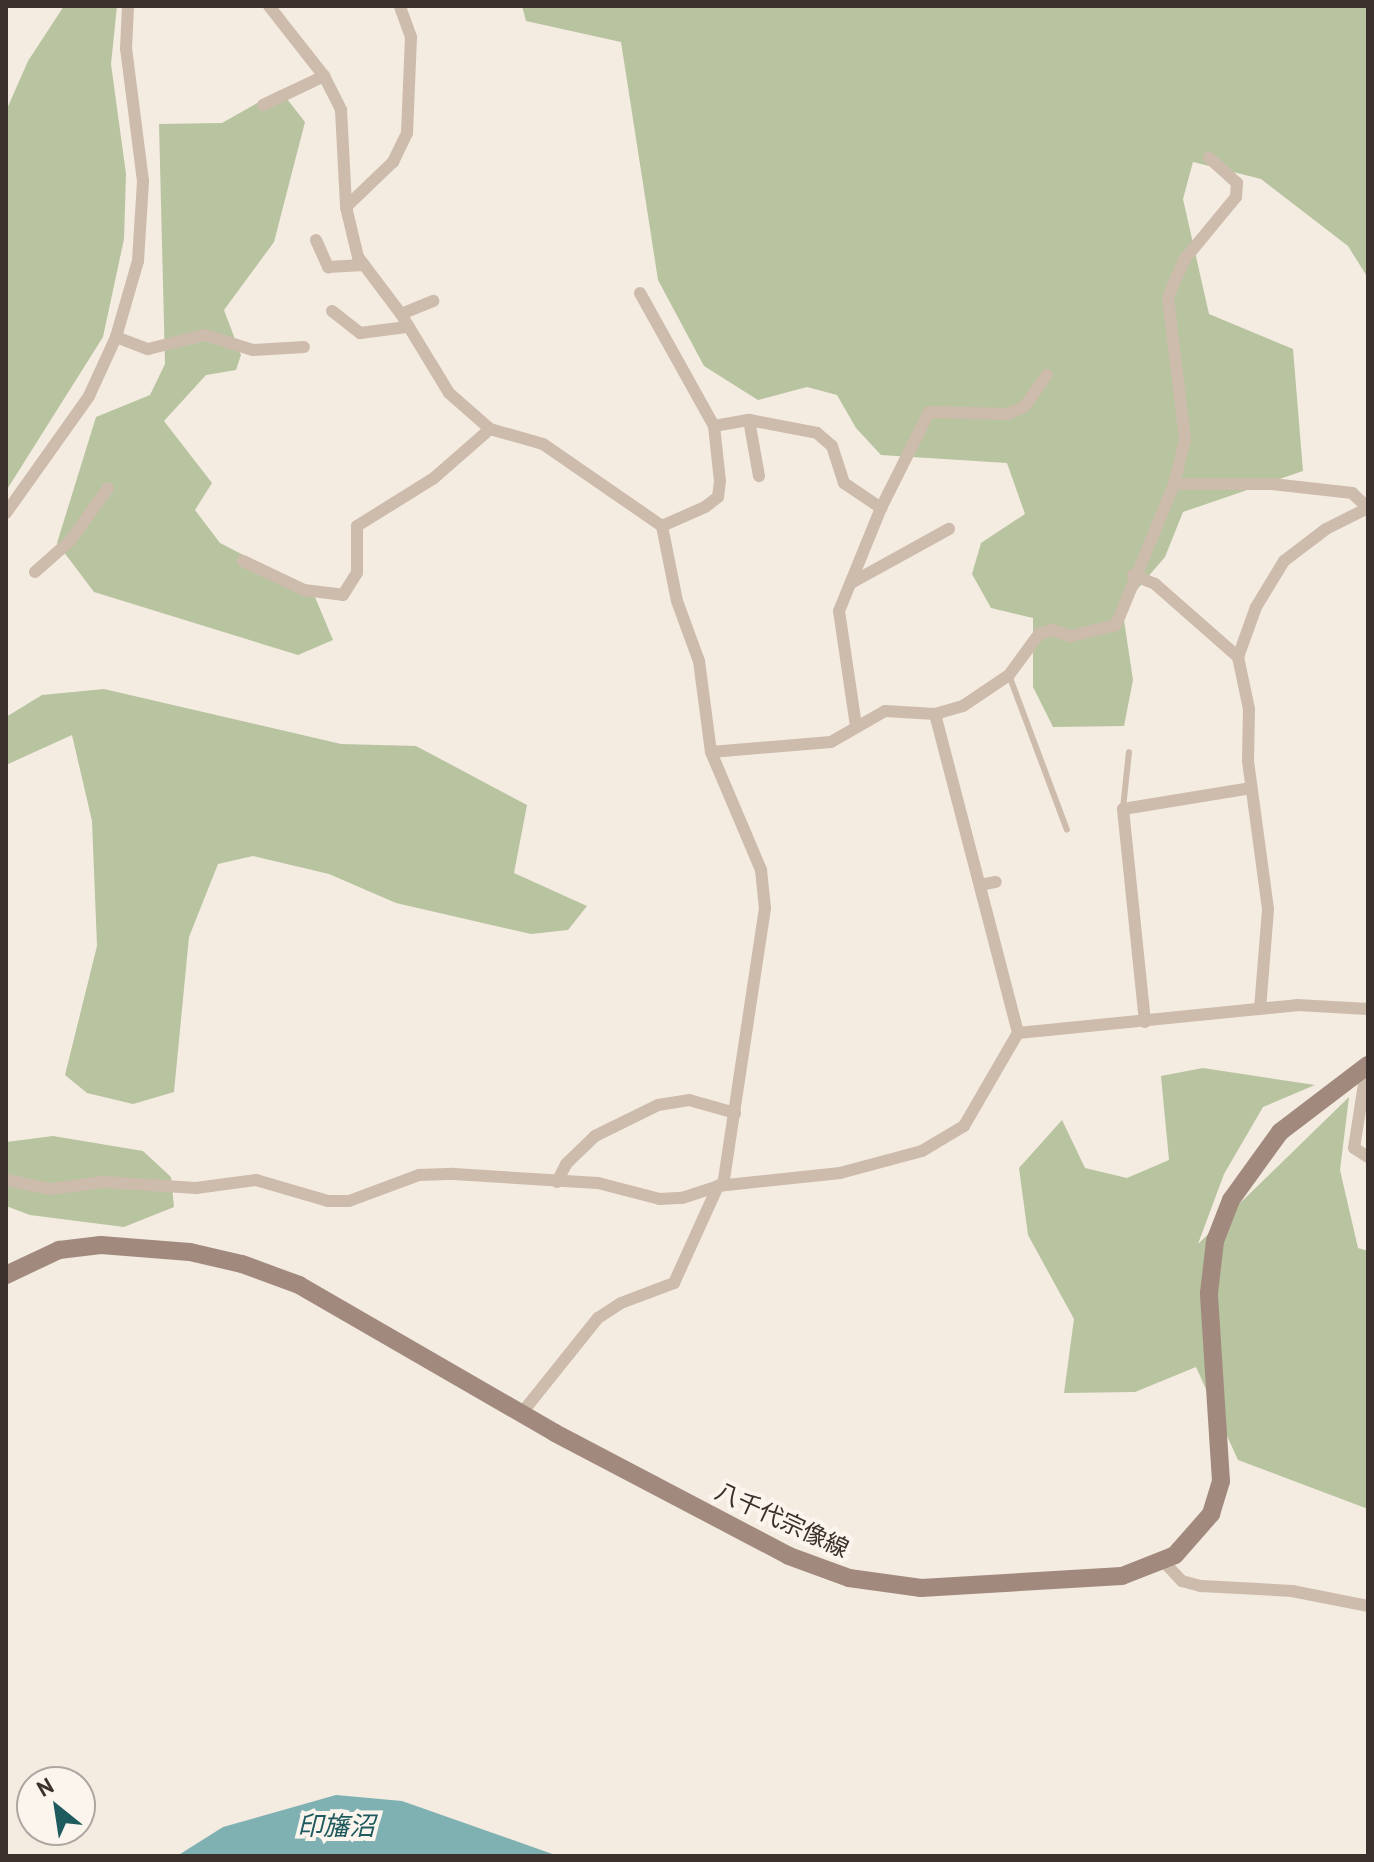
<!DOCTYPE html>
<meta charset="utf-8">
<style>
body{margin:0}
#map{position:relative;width:1374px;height:1862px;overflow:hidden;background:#f4ebe1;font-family:"PT Sans","Noto Sans JP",sans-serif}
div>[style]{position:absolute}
.green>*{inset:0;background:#b8c4a0}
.water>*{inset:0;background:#7fb0b2}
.lane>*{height:6px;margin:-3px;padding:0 3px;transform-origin:3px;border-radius:3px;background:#cdbbac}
.street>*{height:12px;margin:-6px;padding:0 6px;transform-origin:6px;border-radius:6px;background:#cdbbac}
.secondary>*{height:18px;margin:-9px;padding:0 9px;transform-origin:9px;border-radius:9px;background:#a18a7d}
span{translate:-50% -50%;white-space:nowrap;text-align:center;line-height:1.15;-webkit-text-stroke:8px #fbf5ee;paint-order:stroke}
.street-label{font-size:24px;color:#3b302b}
.water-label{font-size:26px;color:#1f5a5e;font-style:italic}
.frame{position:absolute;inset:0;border:8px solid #3b302b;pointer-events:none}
.north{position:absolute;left:16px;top:1766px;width:80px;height:80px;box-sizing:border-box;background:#fbf5ee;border:2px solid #aea6a0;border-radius:50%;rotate:330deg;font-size:22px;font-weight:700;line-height:32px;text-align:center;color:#3b302b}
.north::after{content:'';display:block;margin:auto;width:28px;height:36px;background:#1f5a5e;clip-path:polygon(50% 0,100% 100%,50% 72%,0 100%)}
</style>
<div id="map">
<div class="green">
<div style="clip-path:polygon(64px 6px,117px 6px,111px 64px,126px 174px,124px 239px,103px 337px,6px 491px,6px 111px,28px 61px)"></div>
<div style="clip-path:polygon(522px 6px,1368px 6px,1368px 278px,1348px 246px,1261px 179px,1193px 162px,1183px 199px,1209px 314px,1293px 349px,1303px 471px,1183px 512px,1165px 557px,1122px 607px,1133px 680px,1124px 726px,1053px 727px,1033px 687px,1033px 618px,991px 608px,972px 574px,981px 543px,1025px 514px,1007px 463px,881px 455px,856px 428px,837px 395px,807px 387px,758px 400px,704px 366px,658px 280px,621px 42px,526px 21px)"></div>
<div style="clip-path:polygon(280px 90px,305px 122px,274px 242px,224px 310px,241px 355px,236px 370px,206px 375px,164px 421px,212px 483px,195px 510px,220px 543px,312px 590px,333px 640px,298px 655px,94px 592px,57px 543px,96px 417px,150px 395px,165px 364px,159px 124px,222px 123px)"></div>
<div style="clip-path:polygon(104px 689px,341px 744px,416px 746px,527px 805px,514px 873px,587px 906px,568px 930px,531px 934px,396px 903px,329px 874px,253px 856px,218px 864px,189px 937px,174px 1092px,133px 1104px,87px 1093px,65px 1075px,97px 946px,92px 821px,72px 735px,6px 765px,6px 717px,42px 695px)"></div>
<div style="clip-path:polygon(1203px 1068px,1315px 1085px,1263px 1107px,1224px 1174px,1198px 1244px,1349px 1097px,1340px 1170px,1358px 1248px,1368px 1251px,1368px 1509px,1238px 1460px,1196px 1367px,1135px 1392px,1064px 1393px,1074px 1319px,1028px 1235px,1019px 1168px,1062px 1120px,1085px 1168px,1127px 1178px,1169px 1160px,1161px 1076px)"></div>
<div style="clip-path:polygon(53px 1136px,143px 1151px,171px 1177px,174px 1207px,124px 1227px,30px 1215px,6px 1206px,6px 1142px)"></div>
</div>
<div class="water">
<div style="clip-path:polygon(336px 1795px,402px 1801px,558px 1856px,177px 1856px,223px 1827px)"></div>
</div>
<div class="lane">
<div style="left:1009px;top:675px;width:165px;rotate:69.5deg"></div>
<div style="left:1123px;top:808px;width:56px;rotate:-83.9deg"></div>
</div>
<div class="street">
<div style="left:269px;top:6px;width:89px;rotate:51.8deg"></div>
<div style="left:324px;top:76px;width:38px;rotate:63deg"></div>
<div style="left:341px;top:110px;width:97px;rotate:87deg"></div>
<div style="left:346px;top:207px;width:51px;rotate:76.5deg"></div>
<div style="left:358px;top:257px;width:71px;rotate:53deg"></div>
<div style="left:401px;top:314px;width:92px;rotate:58.7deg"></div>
<div style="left:449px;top:393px;width:55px;rotate:41.3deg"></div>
<div style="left:490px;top:429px;width:55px;rotate:15.8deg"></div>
<div style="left:543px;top:444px;width:145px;rotate:34.6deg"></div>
<div style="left:662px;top:526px;width:76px;rotate:78.7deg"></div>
<div style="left:677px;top:601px;width:64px;rotate:69.9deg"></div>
<div style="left:699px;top:661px;width:92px;rotate:82.5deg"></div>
<div style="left:711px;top:752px;width:128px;rotate:67deg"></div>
<div style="left:761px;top:870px;width:38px;rotate:84deg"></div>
<div style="left:765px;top:908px;width:280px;rotate:98.6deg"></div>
<div style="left:263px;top:105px;width:68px;rotate:-25.4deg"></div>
<div style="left:346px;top:207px;width:65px;rotate:-43.8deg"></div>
<div style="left:393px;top:162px;width:32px;rotate:-64deg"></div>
<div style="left:407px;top:133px;width:96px;rotate:-87.6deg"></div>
<div style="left:411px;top:37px;width:33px;rotate:-110deg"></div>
<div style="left:316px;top:240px;width:30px;rotate:66deg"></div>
<div style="left:328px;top:267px;width:36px;rotate:-3deg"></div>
<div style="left:640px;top:293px;width:152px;rotate:60.9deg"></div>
<div style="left:714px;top:426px;width:55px;rotate:83.8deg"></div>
<div style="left:720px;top:481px;width:16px;rotate:97deg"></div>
<div style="left:718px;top:497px;width:16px;rotate:142deg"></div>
<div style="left:705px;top:507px;width:47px;rotate:156.2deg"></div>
<div style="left:332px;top:311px;width:36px;rotate:38deg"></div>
<div style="left:360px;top:333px;width:47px;rotate:-7.3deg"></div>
<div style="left:401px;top:314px;width:35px;rotate:-22deg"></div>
<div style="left:116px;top:337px;width:34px;rotate:21deg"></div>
<div style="left:148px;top:349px;width:59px;rotate:-13.8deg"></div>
<div style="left:205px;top:335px;width:50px;rotate:17.4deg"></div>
<div style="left:253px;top:350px;width:51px;rotate:-3.4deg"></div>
<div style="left:749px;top:420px;width:57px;rotate:79.9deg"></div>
<div style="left:714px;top:426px;width:36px;rotate:-10deg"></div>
<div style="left:749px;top:420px;width:69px;rotate:10.8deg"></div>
<div style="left:817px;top:433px;width:20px;rotate:41deg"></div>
<div style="left:832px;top:446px;width:39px;rotate:72deg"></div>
<div style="left:844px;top:483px;width:45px;rotate:34deg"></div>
<div style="left:1174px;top:484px;width:98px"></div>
<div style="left:1272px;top:484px;width:81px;rotate:6.4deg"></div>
<div style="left:1352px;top:493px;width:22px;rotate:43deg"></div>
<div style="left:6px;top:513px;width:143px;rotate:-54.6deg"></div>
<div style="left:89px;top:396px;width:65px;rotate:-65.4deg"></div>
<div style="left:116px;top:337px;width:79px;rotate:-73.9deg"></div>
<div style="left:138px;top:261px;width:80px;rotate:-86.4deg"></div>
<div style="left:143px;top:181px;width:133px;rotate:-97.3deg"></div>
<div style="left:126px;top:49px;width:43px;rotate:-87.3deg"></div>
<div style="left:243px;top:561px;width:68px;rotate:25.4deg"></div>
<div style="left:304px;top:590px;width:39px;rotate:7deg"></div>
<div style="left:343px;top:595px;width:26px;rotate:-58deg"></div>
<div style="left:357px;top:573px;width:47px;rotate:-90deg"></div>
<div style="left:357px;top:526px;width:91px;rotate:-31.9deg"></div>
<div style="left:434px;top:478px;width:74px;rotate:-41.2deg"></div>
<div style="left:35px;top:572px;width:47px;rotate:-41.5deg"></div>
<div style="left:70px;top:541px;width:65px;rotate:-54.4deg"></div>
<div style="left:1133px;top:575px;width:24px;rotate:22deg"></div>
<div style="left:1155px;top:584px;width:111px;rotate:41.3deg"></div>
<div style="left:851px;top:583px;width:112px;rotate:-28.9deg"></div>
<div style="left:935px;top:714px;width:330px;rotate:75.4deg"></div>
<div style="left:856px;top:726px;width:116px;rotate:-98.4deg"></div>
<div style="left:839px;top:611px;width:111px;rotate:-67.8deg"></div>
<div style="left:881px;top:508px;width:107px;rotate:-63.4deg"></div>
<div style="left:929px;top:412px;width:79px;rotate:1.5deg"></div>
<div style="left:1008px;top:414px;width:19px;rotate:-25deg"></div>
<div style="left:1025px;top:406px;width:38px;rotate:-55deg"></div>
<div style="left:711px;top:752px;width:120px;rotate:-4.8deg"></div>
<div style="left:831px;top:742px;width:62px;rotate:-29.9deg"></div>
<div style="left:885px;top:711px;width:50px;rotate:3.4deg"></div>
<div style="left:935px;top:714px;width:29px;rotate:-16deg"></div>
<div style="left:963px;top:706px;width:55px;rotate:-34deg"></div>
<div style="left:1009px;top:675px;width:51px;rotate:-53.8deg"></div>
<div style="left:1039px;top:634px;width:14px;rotate:-17deg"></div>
<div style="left:1052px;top:630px;width:20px;rotate:18deg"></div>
<div style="left:1071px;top:636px;width:46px;rotate:-13.7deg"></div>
<div style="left:1116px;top:625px;width:152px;rotate:-67.6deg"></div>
<div style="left:1174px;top:484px;width:45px;rotate:-76deg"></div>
<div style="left:1185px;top:440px;width:144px;rotate:-96.8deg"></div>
<div style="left:1168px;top:297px;width:40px;rotate:-66.6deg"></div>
<div style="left:1184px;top:260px;width:82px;rotate:-50.5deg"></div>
<div style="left:1236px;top:197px;width:14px;rotate:-86deg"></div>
<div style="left:1237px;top:183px;width:38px;rotate:-138deg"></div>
<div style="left:980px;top:885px;width:16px;rotate:-11deg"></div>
<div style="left:1260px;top:1009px;width:100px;rotate:-85.4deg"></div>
<div style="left:1268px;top:909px;width:149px;rotate:-97.7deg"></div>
<div style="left:1248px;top:761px;width:52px;rotate:-88.9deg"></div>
<div style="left:1249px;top:709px;width:53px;rotate:-101.9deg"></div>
<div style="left:1238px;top:657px;width:53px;rotate:-70.2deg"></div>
<div style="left:1256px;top:607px;width:54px;rotate:-58.7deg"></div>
<div style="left:1284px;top:561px;width:53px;rotate:-37.3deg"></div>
<div style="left:1326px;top:529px;width:47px;rotate:-26.6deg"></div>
<div style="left:1145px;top:1022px;width:214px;rotate:-95.9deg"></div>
<div style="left:1123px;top:809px;width:130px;rotate:-9.3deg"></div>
<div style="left:1367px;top:1065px;width:84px;rotate:98.9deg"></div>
<div style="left:1354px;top:1148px;width:17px;rotate:33deg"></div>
<div style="left:6px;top:1180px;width:46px;rotate:11.3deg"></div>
<div style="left:51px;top:1189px;width:52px;rotate:-7.7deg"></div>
<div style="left:103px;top:1182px;width:93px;rotate:3.7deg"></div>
<div style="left:196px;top:1188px;width:61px;rotate:-7.6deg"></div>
<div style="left:256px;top:1180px;width:75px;rotate:16.3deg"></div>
<div style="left:328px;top:1201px;width:21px"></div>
<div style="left:349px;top:1201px;width:75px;rotate:-20.4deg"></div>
<div style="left:419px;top:1175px;width:35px;rotate:-2deg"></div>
<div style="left:454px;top:1174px;width:144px;rotate:3.6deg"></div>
<div style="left:598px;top:1183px;width:64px;rotate:14.5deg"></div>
<div style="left:660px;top:1199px;width:22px;rotate:-3deg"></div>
<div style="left:682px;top:1198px;width:38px;rotate:-18deg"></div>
<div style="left:718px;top:1186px;width:123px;rotate:-6.1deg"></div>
<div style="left:840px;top:1173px;width:85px;rotate:-15deg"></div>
<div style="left:922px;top:1151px;width:49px;rotate:-30.8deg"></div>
<div style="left:964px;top:1126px;width:108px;rotate:-59.9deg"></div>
<div style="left:1018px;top:1033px;width:280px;rotate:-5.7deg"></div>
<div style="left:1297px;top:1005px;width:71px;rotate:3.2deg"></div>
<div style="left:557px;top:1182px;width:20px;rotate:-63deg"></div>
<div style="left:566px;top:1164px;width:40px;rotate:-44deg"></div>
<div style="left:595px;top:1136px;width:70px;rotate:-26.2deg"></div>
<div style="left:658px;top:1105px;width:31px;rotate:-9deg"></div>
<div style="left:689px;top:1100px;width:48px;rotate:15.8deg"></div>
<div style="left:521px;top:1414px;width:123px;rotate:-51.3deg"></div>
<div style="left:598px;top:1318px;width:27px;rotate:-33deg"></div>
<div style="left:621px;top:1303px;width:57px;rotate:-20.7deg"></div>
<div style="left:674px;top:1283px;width:107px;rotate:-65.6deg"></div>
<div style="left:1164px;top:1562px;width:26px;rotate:47deg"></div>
<div style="left:1182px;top:1581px;width:20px;rotate:15deg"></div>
<div style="left:1201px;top:1586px;width:91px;rotate:3.1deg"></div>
<div style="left:1292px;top:1591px;width:77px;rotate:11.2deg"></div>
</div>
<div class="secondary">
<div style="left:6px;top:1275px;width:59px;rotate:-25.3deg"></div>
<div style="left:59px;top:1250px;width:42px;rotate:-6.8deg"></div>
<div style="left:101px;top:1245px;width:89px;rotate:4.5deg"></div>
<div style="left:190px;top:1252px;width:53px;rotate:13deg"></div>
<div style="left:242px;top:1264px;width:61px;rotate:20.2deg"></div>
<div style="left:299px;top:1285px;width:296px;rotate:30deg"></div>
<div style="left:555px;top:1433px;width:264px;rotate:27.7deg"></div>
<div style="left:789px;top:1556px;width:64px;rotate:20.1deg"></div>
<div style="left:849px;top:1578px;width:73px;rotate:7.9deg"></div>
<div style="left:921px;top:1588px;width:201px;rotate:-3.4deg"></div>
<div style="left:1122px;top:1576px;width:57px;rotate:-21.6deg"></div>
<div style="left:1175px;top:1555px;width:55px;rotate:-48.7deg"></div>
<div style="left:1211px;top:1514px;width:34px;rotate:-73deg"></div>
<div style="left:1221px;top:1481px;width:188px;rotate:-93.7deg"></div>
<div style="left:1209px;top:1293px;width:52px;rotate:-83.4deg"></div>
<div style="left:1215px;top:1241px;width:44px;rotate:-68.7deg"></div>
<div style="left:1231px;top:1200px;width:84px;rotate:-54.2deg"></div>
<div style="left:1280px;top:1132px;width:111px;rotate:-37.3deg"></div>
</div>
<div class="street-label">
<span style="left:782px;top:1520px;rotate:25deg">八千代宗像線</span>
</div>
<div class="water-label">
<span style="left:336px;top:1826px">印旛沼</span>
</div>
<div class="frame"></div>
<div class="north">N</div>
</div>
